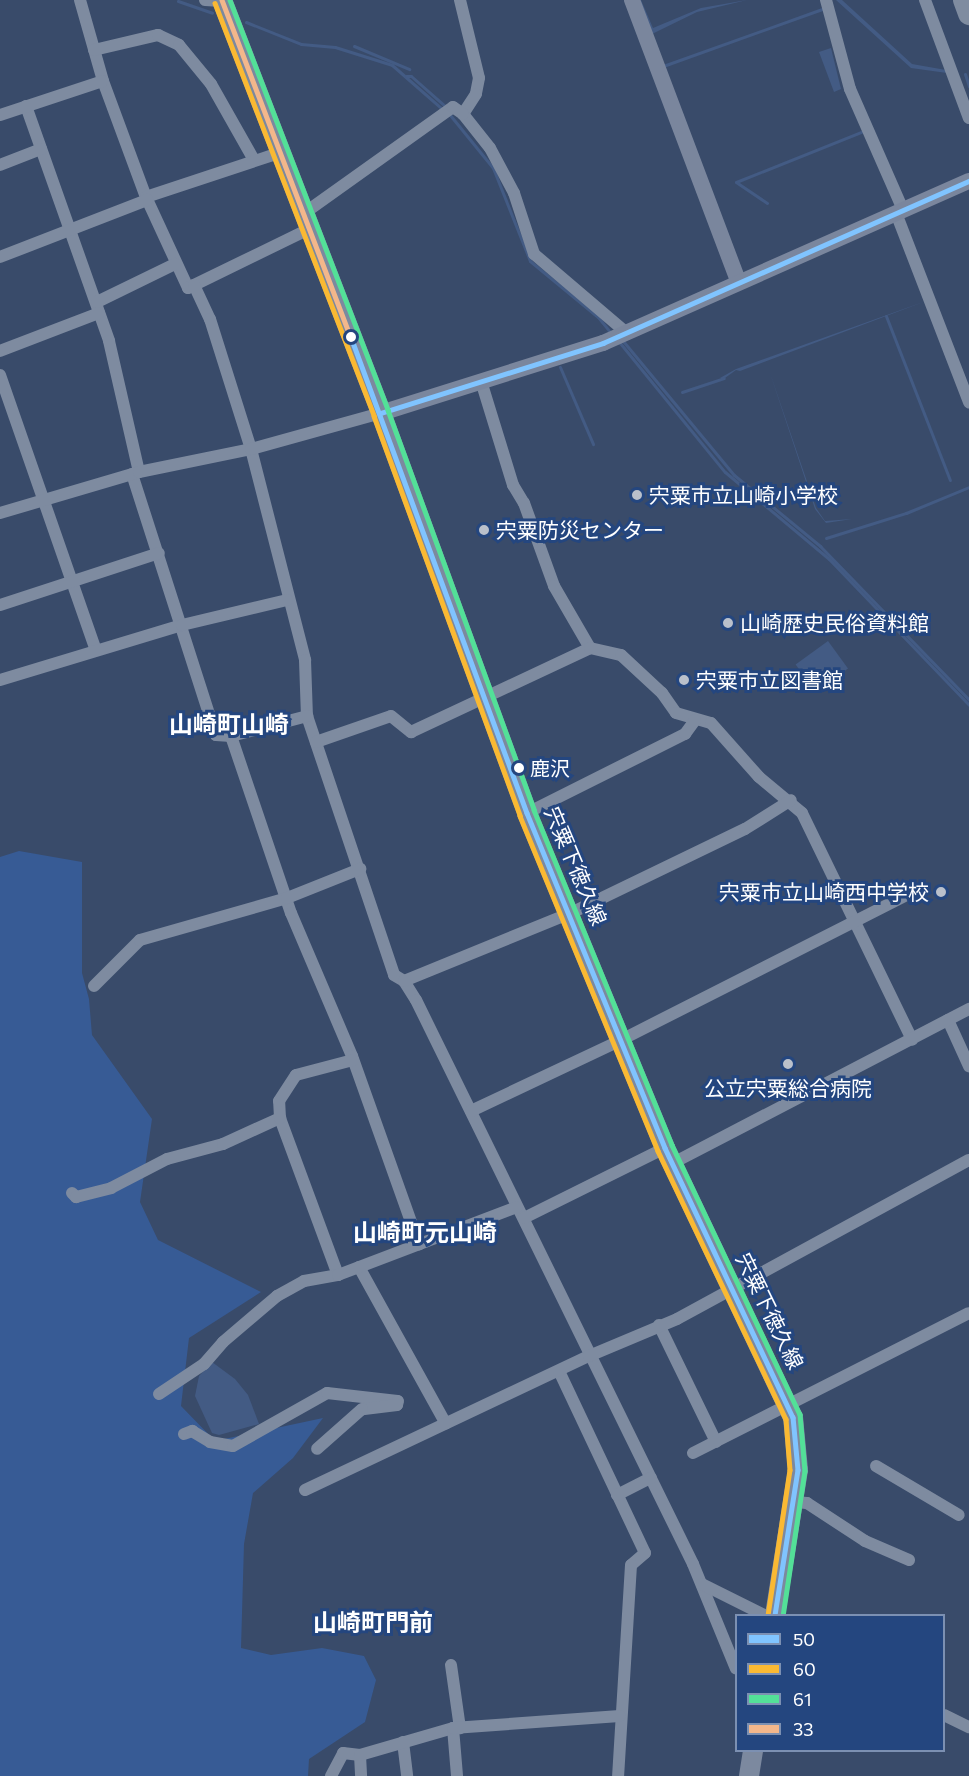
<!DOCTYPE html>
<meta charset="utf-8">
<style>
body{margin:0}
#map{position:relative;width:969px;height:1776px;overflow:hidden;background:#394b6a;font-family:Commissioner,"Noto Sans JP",sans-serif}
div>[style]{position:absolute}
.green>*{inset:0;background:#375b95}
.water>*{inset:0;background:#435b84;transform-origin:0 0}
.stream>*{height:3px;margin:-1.5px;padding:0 1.5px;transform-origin:1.5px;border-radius:1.5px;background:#435b84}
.street>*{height:12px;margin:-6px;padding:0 6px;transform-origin:6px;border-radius:6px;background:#7e8ba0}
.secondary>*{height:16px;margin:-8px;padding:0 8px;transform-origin:8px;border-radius:8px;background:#7a869d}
.primary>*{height:20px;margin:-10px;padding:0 10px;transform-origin:10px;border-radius:10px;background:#7c899f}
.highway>*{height:22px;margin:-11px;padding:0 11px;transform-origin:11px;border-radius:11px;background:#7f8ca0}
.bus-1>*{height:4.5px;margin:-2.25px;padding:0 2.25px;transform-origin:2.25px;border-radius:2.25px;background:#80c4ff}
.bus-2>*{height:4.5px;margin:-2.25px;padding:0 2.25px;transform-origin:2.25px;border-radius:2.25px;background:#fab933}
.bus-3>*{height:4.5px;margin:-2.25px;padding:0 2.25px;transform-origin:2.25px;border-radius:2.25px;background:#53e098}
.bus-4>*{height:4.5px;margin:-2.25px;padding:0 2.25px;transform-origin:2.25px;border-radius:2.25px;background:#f3b78b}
.dots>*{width:16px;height:16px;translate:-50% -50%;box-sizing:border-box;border:3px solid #24467f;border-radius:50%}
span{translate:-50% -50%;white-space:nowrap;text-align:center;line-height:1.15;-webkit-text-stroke:6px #24467f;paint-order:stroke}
.bus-label{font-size:20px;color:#fff}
.left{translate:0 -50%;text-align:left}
.poi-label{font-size:21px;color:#fff}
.right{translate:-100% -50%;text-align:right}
.street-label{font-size:21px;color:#fff}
.quarter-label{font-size:24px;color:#fff;font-weight:700}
.legend{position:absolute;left:735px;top:1614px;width:210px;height:138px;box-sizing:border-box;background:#24467f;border:2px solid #7c90b2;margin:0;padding:8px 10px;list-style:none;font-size:18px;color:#fff}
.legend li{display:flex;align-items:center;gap:12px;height:30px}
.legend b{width:30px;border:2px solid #7c90b2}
</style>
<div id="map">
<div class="green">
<div style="clip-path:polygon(19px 851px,82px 862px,82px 973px,89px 999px,92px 1035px,152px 1119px,140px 1202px,158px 1240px,261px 1292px,189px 1338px,181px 1406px,215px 1441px,323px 1418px,293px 1458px,253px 1493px,244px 1544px,241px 1648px,271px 1655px,322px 1648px,364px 1656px,376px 1680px,365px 1722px,309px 1759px,308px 1776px,0 1776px,0 857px)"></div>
</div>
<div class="water">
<div style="clip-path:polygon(637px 0,641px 0,653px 28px,701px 8px,747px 0,697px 12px,652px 34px)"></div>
<div style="clip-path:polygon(836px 0,842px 0,912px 64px,946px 70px,947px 73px,911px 68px)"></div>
<div style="clip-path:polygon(831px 48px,841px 89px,834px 92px,819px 52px)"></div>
<div style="clip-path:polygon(926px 301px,740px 371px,736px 370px,725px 378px,720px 378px,736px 369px)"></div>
<div style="clip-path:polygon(769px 370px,816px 508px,825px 521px,852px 519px,826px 523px,815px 509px)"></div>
<div style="left:828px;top:641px;width:34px;height:40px;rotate:54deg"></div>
<div style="clip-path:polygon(212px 1362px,235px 1379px,248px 1395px,259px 1424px,219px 1435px,212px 1433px,195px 1396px,199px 1376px)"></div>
</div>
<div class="stream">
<div style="left:178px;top:1px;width:36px;rotate:19deg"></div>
<div style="left:246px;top:22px;width:59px;rotate:21.8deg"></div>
<div style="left:301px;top:44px;width:34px;rotate:5deg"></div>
<div style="left:335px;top:47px;width:60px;rotate:17.5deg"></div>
<div style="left:392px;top:65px;width:67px;rotate:41.3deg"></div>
<div style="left:354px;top:46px;width:60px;rotate:22.7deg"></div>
<div style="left:663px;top:66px;width:169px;rotate:-19.7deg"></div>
<div style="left:965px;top:74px;width:13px;rotate:72deg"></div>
<div style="left:406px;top:76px;width:5px"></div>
<div style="left:411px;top:76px;width:47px;rotate:41.5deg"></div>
<div style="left:450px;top:115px;width:68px;rotate:50.9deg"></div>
<div style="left:493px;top:168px;width:100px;rotate:68.3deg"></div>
<div style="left:530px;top:261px;width:88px;rotate:39.5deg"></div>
<div style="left:598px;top:317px;width:22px;rotate:51deg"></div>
<div style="left:767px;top:203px;width:37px;rotate:-146deg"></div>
<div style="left:736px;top:182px;width:135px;rotate:-21.8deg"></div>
<div style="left:886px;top:316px;width:176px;rotate:68.7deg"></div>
<div style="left:623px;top:341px;width:174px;rotate:50.4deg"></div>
<div style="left:734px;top:475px;width:112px;rotate:39.5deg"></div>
<div style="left:820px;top:546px;width:214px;rotate:45.9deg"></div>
<div style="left:620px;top:343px;width:166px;rotate:50.9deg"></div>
<div style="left:725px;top:472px;width:136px;rotate:39.9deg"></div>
<div style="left:829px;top:559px;width:202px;rotate:46.2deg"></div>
<div style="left:560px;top:367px;width:84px;rotate:66.8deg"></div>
<div style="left:682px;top:392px;width:44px;rotate:-18.4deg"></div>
<div style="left:826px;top:538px;width:84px;rotate:-17.4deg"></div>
<div style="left:906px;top:513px;width:68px;rotate:-22.4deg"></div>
</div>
<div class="street">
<div style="left:80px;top:0;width:84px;rotate:74.1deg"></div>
<div style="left:103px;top:81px;width:124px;rotate:69.7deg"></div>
<div style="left:146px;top:197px;width:100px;rotate:65.2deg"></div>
<div style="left:188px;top:288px;width:135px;rotate:-26deg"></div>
<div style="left:205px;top:0;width:17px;rotate:3deg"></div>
<div style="left:460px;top:0;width:80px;rotate:76.3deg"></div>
<div style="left:479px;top:78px;width:16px;rotate:101deg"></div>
<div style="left:476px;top:94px;width:24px;rotate:123deg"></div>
<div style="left:463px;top:114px;width:43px;rotate:51.5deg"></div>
<div style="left:490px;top:148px;width:51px;rotate:61.9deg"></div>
<div style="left:514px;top:193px;width:64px;rotate:71.8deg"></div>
<div style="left:534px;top:254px;width:123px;rotate:40.4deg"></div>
<div style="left:826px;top:0;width:92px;rotate:74.9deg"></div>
<div style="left:850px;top:89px;width:132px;rotate:66.3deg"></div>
<div style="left:925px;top:0;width:126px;rotate:69.6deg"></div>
<div style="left:94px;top:50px;width:66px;rotate:-13.2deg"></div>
<div style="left:158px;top:35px;width:23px;rotate:25deg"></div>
<div style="left:179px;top:45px;width:50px;rotate:50.6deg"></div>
<div style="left:211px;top:84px;width:87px;rotate:60.5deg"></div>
<div style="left:26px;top:106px;width:249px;rotate:70.5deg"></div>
<div style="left:109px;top:341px;width:134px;rotate:77.1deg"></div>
<div style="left:0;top:115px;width:108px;rotate:-18.3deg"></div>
<div style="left:0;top:165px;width:44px;rotate:-21.3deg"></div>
<div style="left:146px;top:197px;width:140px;rotate:-18.3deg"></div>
<div style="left:896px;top:213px;width:203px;rotate:68.9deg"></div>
<div style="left:303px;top:214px;width:184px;rotate:-35.5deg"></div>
<div style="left:453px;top:107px;width:12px;rotate:35deg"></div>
<div style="left:0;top:257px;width:158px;rotate:-21.2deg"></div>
<div style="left:194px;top:285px;width:38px;rotate:65deg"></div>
<div style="left:210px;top:319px;width:136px;rotate:72.5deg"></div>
<div style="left:251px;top:449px;width:218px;rotate:75.6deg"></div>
<div style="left:305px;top:660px;width:56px;rotate:88deg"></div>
<div style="left:307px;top:716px;width:273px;rotate:71.4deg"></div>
<div style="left:394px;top:975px;width:12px;rotate:31deg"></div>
<div style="left:404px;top:981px;width:22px;rotate:58deg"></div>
<div style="left:416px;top:1000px;width:628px;rotate:63.84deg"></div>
<div style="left:693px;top:1564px;width:113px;rotate:67.7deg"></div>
<div style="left:97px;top:302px;width:87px;rotate:-26deg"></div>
<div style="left:0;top:351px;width:106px;rotate:-21deg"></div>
<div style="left:0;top:375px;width:291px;rotate:70.8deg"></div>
<div style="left:481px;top:381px;width:109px;rotate:72.9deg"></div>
<div style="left:513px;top:485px;width:21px;rotate:59deg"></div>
<div style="left:524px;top:503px;width:88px;rotate:70.1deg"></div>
<div style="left:554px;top:586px;width:72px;rotate:59.9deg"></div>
<div style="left:132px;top:474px;width:274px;rotate:72.2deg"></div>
<div style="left:216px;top:735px;width:15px;rotate:4deg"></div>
<div style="left:231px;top:736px;width:187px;rotate:71.3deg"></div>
<div style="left:291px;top:913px;width:155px;rotate:66.9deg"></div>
<div style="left:352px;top:1056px;width:200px;rotate:70.4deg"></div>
<div style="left:0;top:513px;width:145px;rotate:-16.4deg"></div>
<div style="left:139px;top:472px;width:114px;rotate:-11.6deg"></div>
<div style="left:251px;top:449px;width:135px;rotate:-15.5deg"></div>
<div style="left:0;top:605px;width:167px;rotate:-18.1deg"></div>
<div style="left:0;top:680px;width:190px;rotate:-16.8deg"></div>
<div style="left:182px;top:625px;width:108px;rotate:-13.4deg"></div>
<div style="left:231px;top:736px;width:79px;rotate:-14.7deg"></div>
<div style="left:316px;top:742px;width:79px;rotate:-19.1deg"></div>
<div style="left:391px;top:716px;width:26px;rotate:39deg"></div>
<div style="left:411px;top:732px;width:198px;rotate:-25.1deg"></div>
<div style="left:590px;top:648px;width:32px;rotate:13deg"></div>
<div style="left:621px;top:655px;width:56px;rotate:42.8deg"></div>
<div style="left:662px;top:693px;width:24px;rotate:55deg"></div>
<div style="left:676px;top:713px;width:36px;rotate:16deg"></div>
<div style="left:711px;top:723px;width:72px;rotate:48.4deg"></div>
<div style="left:759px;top:777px;width:56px;rotate:39.9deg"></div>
<div style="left:802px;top:813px;width:252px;rotate:64.1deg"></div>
<div style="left:527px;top:813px;width:177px;rotate:-26.6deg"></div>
<div style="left:685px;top:734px;width:17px;rotate:-54deg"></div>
<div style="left:404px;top:981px;width:180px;rotate:-22.2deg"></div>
<div style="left:571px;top:913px;width:193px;rotate:-25.8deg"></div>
<div style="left:745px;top:829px;width:54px;rotate:-32.2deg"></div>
<div style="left:94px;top:986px;width:65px;rotate:-45deg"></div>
<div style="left:140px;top:940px;width:153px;rotate:-15.9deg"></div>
<div style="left:287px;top:898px;width:79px;rotate:-21.7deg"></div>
<div style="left:948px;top:1020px;width:51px;rotate:65.5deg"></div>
<div style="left:471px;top:1111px;width:166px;rotate:-25.3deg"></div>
<div style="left:621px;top:1040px;width:321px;rotate:-26.9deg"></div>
<div style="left:673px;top:1163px;width:334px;rotate:-27.5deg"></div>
<div style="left:72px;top:1193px;width:6px;rotate:45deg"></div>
<div style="left:76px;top:1197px;width:36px;rotate:-14deg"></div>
<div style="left:111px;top:1188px;width:63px;rotate:-27.4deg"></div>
<div style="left:167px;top:1159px;width:58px;rotate:-15deg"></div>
<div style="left:223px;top:1144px;width:63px;rotate:-24.5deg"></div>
<div style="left:524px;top:1218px;width:157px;rotate:-26.4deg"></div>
<div style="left:359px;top:1267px;width:179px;rotate:61deg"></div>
<div style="left:338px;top:1275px;width:167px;rotate:-110.3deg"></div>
<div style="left:280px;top:1118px;width:17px;rotate:-93deg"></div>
<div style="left:279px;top:1101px;width:31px;rotate:-57deg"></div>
<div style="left:296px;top:1075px;width:59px;rotate:-14.7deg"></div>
<div style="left:659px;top:1325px;width:130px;rotate:64deg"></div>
<div style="left:559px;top:1371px;width:201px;rotate:64.7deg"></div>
<div style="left:645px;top:1553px;width:18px;rotate:139deg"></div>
<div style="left:631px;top:1565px;width:211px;rotate:93.5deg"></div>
<div style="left:159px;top:1394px;width:54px;rotate:-33.7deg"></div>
<div style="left:204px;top:1364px;width:29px;rotate:-49deg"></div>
<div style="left:223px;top:1342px;width:71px;rotate:-40.4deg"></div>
<div style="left:277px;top:1296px;width:31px;rotate:-29deg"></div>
<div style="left:304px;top:1281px;width:35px;rotate:-10deg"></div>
<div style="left:338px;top:1275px;width:191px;rotate:-20.8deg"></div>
<div style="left:184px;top:1434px;width:9px;rotate:-21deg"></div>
<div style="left:192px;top:1431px;width:21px;rotate:31deg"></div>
<div style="left:210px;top:1442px;width:23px;rotate:10deg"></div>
<div style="left:233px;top:1446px;width:108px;rotate:-29.4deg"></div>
<div style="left:327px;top:1393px;width:71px;rotate:6.4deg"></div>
<div style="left:398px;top:1401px;width:4px;rotate:104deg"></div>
<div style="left:397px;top:1405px;width:35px;rotate:173deg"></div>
<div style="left:362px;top:1409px;width:60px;rotate:138.4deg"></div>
<div style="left:693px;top:1453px;width:309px;rotate:-26.9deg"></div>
<div style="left:876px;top:1466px;width:96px;rotate:30.6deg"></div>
<div style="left:305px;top:1490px;width:314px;rotate:-25.3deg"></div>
<div style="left:589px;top:1356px;width:95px;rotate:-22.8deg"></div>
<div style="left:677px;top:1319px;width:332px;rotate:-28.6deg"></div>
<div style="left:617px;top:1495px;width:38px;rotate:-27deg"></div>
<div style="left:794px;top:1502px;width:13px;rotate:4deg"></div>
<div style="left:807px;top:1503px;width:69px;rotate:33.2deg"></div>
<div style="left:865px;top:1541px;width:48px;rotate:23.4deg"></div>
<div style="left:702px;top:1584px;width:72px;rotate:26.6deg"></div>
<div style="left:451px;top:1665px;width:64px;rotate:81.9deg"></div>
<div style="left:944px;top:1715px;width:28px;rotate:26deg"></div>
<div style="left:453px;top:1728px;width:48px;rotate:85.2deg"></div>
<div style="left:403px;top:1742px;width:34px;rotate:83deg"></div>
<div style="left:360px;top:1755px;width:21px;rotate:87deg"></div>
<div style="left:331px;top:1776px;width:26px;rotate:-62deg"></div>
<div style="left:343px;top:1753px;width:17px;rotate:7deg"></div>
<div style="left:360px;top:1755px;width:97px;rotate:-16.2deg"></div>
<div style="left:453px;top:1728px;width:167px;rotate:-4.1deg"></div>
</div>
<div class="secondary">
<div style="left:632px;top:0;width:300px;rotate:69.3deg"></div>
<div style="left:381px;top:413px;width:233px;rotate:-17.5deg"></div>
<div style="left:603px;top:343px;width:400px;rotate:-23.9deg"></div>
</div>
<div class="primary">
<div style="left:222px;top:0;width:443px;rotate:68.9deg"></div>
<div style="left:381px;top:413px;width:426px;rotate:69.9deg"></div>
<div style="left:527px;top:813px;width:362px;rotate:67.6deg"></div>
<div style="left:665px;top:1148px;width:298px;rotate:64.6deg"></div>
<div style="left:793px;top:1417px;width:53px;rotate:84.6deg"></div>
<div style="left:798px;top:1470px;width:148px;rotate:99deg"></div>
<div style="left:749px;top:1776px;width:26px;rotate:-81deg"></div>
</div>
<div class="highway">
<div style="left:964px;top:0;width:15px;rotate:70deg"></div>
</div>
<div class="bus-1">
<div style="left:351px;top:337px;width:507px;rotate:69.71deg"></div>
<div style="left:527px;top:813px;width:362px;rotate:67.6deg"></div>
<div style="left:665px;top:1148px;width:298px;rotate:64.6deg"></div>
<div style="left:793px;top:1417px;width:53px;rotate:84.6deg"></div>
<div style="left:798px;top:1470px;width:148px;rotate:99deg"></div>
<div style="left:381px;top:413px;width:233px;rotate:-17.5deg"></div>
<div style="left:603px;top:343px;width:400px;rotate:-23.9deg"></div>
</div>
<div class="bus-2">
<div style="left:215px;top:3px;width:443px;rotate:68.9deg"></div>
<div style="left:374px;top:416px;width:426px;rotate:69.9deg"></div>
<div style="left:520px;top:816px;width:362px;rotate:67.6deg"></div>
<div style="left:658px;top:1151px;width:297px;rotate:64.5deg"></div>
<div style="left:786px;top:1419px;width:51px;rotate:85.5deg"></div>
<div style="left:790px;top:1470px;width:147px;rotate:98.6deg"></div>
</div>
<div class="bus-3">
<div style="left:230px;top:0;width:439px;rotate:68.9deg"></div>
<div style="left:388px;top:410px;width:426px;rotate:69.9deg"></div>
<div style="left:534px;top:810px;width:362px;rotate:67.6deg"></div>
<div style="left:672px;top:1145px;width:298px;rotate:64.6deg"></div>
<div style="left:800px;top:1414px;width:57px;rotate:85deg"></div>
<div style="left:805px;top:1471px;width:147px;rotate:98.6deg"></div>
</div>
<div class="bus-4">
<div style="left:222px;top:0;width:361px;rotate:69.1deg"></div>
</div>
<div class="dots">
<div style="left:351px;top:337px;background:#fff"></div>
<div style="left:637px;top:495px;background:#bac0cb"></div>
<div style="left:484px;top:530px;background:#bac0cb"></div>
<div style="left:728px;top:623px;background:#bac0cb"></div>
<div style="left:684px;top:680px;background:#bac0cb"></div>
<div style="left:519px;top:768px;background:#fff"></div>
<div style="left:941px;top:892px;background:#bac0cb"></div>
<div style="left:788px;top:1064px;background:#bac0cb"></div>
</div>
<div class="bus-label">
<span class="left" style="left:530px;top:768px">鹿沢</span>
</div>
<div class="poi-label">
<span class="left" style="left:649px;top:495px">宍粟市立山崎小学校</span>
<span class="left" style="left:496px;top:530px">宍粟防災センター</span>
<span class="left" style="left:740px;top:623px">山崎歴史民俗資料館</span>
<span class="left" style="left:696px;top:680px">宍粟市立図書館</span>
<span class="right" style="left:929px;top:892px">宍粟市立山崎西中学校</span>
<span style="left:788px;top:1088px">公立宍粟総合病院</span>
</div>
<div class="street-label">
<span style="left:576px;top:866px;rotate:67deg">宍粟下徳久線</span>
<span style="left:770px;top:1311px;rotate:64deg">宍粟下徳久線</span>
</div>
<div class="quarter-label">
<span style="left:229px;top:724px">山崎町山崎</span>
<span style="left:425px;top:1232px">山崎町元山崎</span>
<span style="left:373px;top:1622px">山崎町門前</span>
</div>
<ul class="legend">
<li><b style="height:8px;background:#80c4ff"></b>50</li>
<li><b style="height:8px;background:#fab933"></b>60</li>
<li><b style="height:8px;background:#53e098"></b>61</li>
<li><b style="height:8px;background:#f3b78b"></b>33</li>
</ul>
</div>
